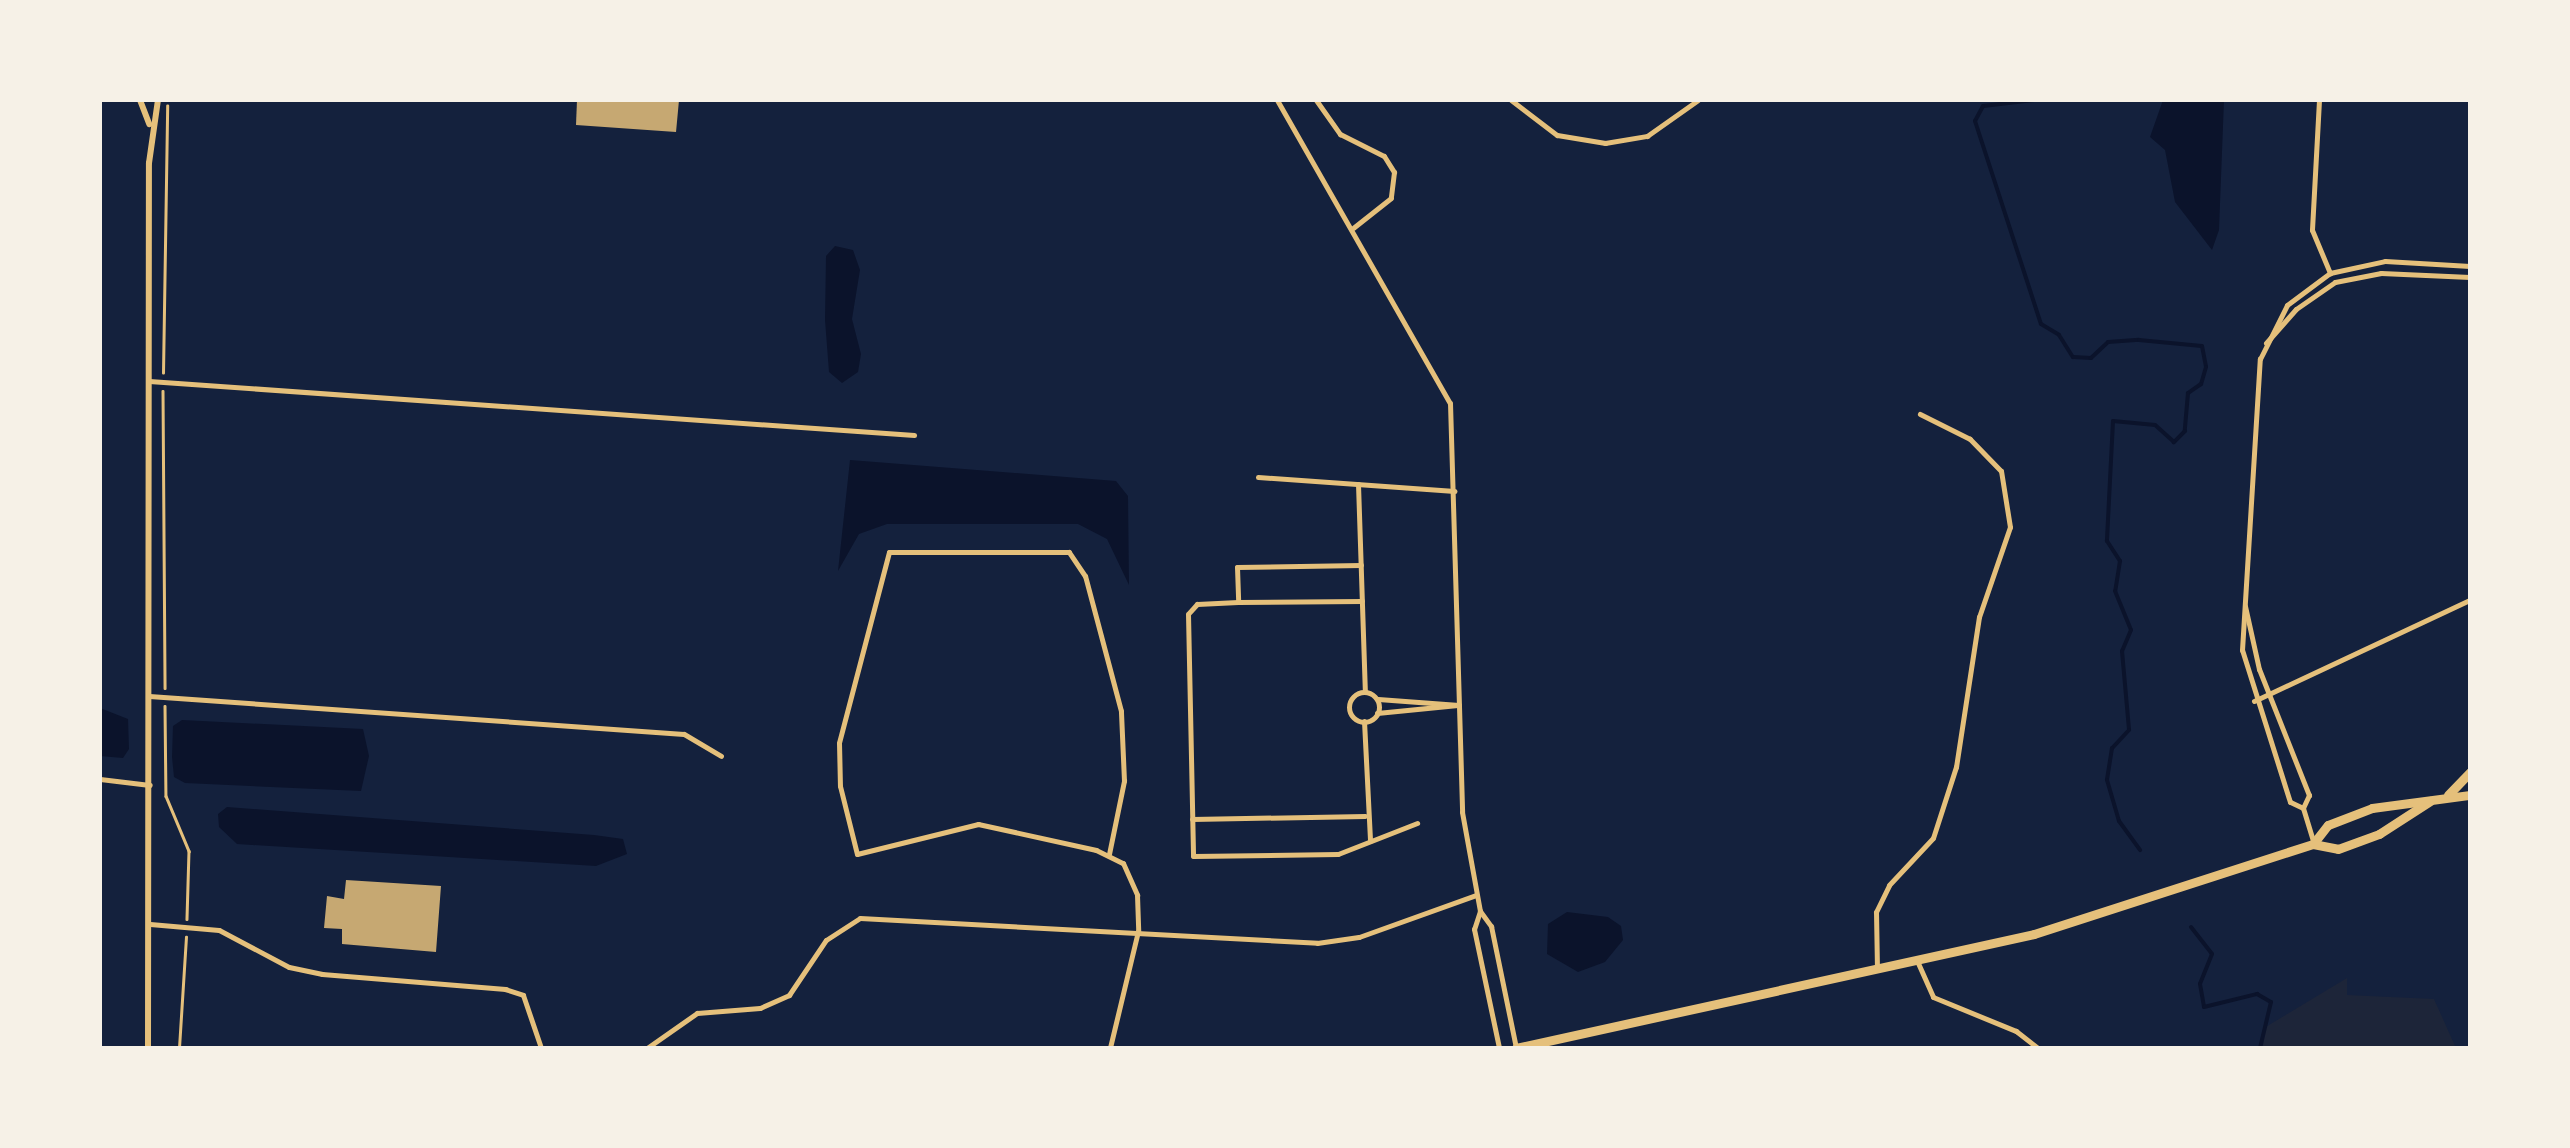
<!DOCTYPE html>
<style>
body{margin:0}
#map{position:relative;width:2570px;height:1148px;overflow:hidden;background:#14213d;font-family:"Work Sans",sans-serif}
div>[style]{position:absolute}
.green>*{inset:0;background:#1d2539}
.water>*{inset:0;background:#0b132b}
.stream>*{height:4px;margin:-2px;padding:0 2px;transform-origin:2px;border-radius:2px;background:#0b132b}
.building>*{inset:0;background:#c6a872}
.path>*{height:2.5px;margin:-1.25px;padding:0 1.25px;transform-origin:1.25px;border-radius:1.25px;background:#e5c07b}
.minor>*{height:5px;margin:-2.5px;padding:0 2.5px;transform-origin:2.5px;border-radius:2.5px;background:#e5c07b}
.minor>.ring{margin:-2.5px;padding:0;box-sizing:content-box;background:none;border:5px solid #e5c07b;border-radius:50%}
.tertiary>*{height:6px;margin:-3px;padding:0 3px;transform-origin:3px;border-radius:3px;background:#e5c07b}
.primary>*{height:9px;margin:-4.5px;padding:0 4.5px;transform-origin:4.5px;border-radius:4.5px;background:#e5c07b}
span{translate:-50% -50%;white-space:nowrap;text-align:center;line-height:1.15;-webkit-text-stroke:9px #f6f1e7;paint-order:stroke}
.frame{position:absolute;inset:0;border:102px solid #f6f1e7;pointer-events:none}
</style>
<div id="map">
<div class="green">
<div style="clip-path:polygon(2347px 978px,2347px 995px,2434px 999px,2456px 1048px,2263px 1048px,2264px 1028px)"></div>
</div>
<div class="water">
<div style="clip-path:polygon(2163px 100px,2224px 100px,2219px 230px,2212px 250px,2175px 202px,2165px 150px,2150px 137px)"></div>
<div style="clip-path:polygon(835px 246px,853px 250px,860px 270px,852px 319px,861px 354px,858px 372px,842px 383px,829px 372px,825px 320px,826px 256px)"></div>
<div style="clip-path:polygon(850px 460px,1116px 481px,1128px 496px,1129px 585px,1107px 539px,1078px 524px,887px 524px,859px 534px,838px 571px)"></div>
<div style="clip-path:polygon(100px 708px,128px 719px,129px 749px,123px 758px,100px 756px)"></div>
<div style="clip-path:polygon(182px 720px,363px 729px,369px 756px,361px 791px,185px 783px,174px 777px,172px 757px,173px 726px)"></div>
<div style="clip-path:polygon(227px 807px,594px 835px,623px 839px,627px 854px,596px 866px,237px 844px,219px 827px,218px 814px)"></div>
<div style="clip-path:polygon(1567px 912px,1608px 917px,1621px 926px,1623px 940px,1605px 962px,1578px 972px,1547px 954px,1548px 924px)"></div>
</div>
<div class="stream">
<div style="left:2034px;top:100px;width:51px;rotate:173.3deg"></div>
<div style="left:1983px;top:106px;width:17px;rotate:118deg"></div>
<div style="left:1975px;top:121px;width:213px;rotate:72deg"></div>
<div style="left:2041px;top:324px;width:21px;rotate:31deg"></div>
<div style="left:2059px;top:335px;width:26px;rotate:58deg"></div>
<div style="left:2073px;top:357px;width:18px;rotate:3deg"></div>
<div style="left:2091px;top:358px;width:23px;rotate:-43deg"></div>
<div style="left:2108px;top:342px;width:31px;rotate:-4deg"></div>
<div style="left:2139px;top:340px;width:63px;rotate:5.4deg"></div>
<div style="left:2202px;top:346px;width:21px;rotate:79deg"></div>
<div style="left:2206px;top:367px;width:18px;rotate:106deg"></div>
<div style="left:2201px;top:384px;width:16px;rotate:145deg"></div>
<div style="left:2188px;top:393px;width:38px;rotate:95deg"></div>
<div style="left:2185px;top:431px;width:16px;rotate:135deg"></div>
<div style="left:2174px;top:442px;width:25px;rotate:-138deg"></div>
<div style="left:2155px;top:425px;width:42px;rotate:-174.6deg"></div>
<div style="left:2113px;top:421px;width:120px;rotate:92.9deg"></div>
<div style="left:2107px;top:541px;width:24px;rotate:57deg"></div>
<div style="left:2120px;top:561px;width:30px;rotate:99deg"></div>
<div style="left:2115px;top:591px;width:42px;rotate:67.7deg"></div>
<div style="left:2131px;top:630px;width:23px;rotate:113deg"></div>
<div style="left:2122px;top:651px;width:79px;rotate:84.9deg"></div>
<div style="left:2129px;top:730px;width:25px;rotate:133deg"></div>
<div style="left:2112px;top:748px;width:32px;rotate:99deg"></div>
<div style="left:2107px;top:780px;width:43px;rotate:73.7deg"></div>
<div style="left:2119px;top:821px;width:36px;rotate:54deg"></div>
<div style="left:2191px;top:927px;width:34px;rotate:52deg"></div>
<div style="left:2212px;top:954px;width:32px;rotate:112deg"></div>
<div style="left:2200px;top:984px;width:23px;rotate:80deg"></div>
<div style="left:2204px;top:1007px;width:55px;rotate:-13.8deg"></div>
<div style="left:2257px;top:994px;width:16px;rotate:30deg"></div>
<div style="left:2271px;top:1002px;width:47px;rotate:103.4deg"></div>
</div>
<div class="building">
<div style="clip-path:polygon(577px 100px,679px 100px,676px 132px,576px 125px)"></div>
<div style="clip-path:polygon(346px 880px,441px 886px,436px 952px,342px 944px,342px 929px,324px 928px,327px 896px,344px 899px)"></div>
</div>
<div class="path">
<div style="left:163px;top:373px;width:267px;rotate:-89.1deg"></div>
<div style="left:163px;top:391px;width:297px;rotate:89.6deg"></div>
<div style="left:165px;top:706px;width:90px;rotate:89.4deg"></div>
<div style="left:166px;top:796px;width:60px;rotate:67.3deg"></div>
<div style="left:189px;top:851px;width:68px;rotate:91.7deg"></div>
<div style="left:179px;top:1048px;width:111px;rotate:-86.4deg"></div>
</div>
<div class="minor">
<div style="left:1277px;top:100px;width:349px;rotate:60.3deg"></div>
<div style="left:1450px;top:403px;width:409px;rotate:88.3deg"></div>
<div style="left:1462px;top:812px;width:101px;rotate:79.7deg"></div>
<div style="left:1480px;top:911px;width:19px;rotate:54deg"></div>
<div style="left:1491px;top:926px;width:125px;rotate:78.4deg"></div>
<div style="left:1316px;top:100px;width:42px;rotate:54.8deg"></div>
<div style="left:1340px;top:134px;width:49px;rotate:26.6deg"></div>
<div style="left:1384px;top:156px;width:19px;rotate:58deg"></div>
<div style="left:1394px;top:172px;width:26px;rotate:97deg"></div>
<div style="left:1391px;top:198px;width:48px;rotate:141.7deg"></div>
<div style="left:1511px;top:100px;width:58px;rotate:37.3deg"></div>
<div style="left:1557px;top:135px;width:49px;rotate:9.5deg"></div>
<div style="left:1605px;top:143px;width:43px;rotate:-9.5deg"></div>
<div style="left:1647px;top:136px;width:62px;rotate:-35.2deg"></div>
<div style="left:2319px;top:100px;width:130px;rotate:93.1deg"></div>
<div style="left:2312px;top:230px;width:47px;rotate:67.3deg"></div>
<div style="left:2266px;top:343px;width:45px;rotate:-48.6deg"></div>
<div style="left:2296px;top:309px;width:47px;rotate:-34.7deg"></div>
<div style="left:2335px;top:282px;width:47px;rotate:-11.1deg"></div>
<div style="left:2381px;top:273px;width:89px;rotate:2.6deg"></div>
<div style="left:149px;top:381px;width:767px;rotate:4.04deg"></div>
<div style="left:1258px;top:477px;width:197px;rotate:4.1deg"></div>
<div style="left:1358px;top:484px;width:208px;rotate:88.1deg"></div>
<div style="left:1361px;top:565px;width:124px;rotate:179.1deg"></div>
<div style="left:1237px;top:567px;width:35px;rotate:88deg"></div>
<div style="left:1238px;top:602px;width:124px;rotate:-0.5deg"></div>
<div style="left:1238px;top:602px;width:41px;rotate:177.2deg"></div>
<div style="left:1197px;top:604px;width:13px;rotate:132deg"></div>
<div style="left:1188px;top:614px;width:242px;rotate:88.8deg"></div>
<div style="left:1193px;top:856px;width:145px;rotate:-0.8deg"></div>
<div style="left:1338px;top:854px;width:85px;rotate:-21.4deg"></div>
<div style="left:2245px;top:606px;width:65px;rotate:77.5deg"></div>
<div style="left:2259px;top:669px;width:136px;rotate:68.4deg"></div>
<div style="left:2309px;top:795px;width:14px;rotate:115deg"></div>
<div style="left:2303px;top:808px;width:34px;rotate:73deg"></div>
<div class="ring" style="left:1349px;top:692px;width:25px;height:25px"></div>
<div style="left:149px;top:696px;width:536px;rotate:4.06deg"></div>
<div style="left:684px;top:734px;width:43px;rotate:30.7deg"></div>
<div style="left:1378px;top:699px;width:81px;rotate:4.2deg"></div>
<div style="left:2254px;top:701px;width:238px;rotate:-25.1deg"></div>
<div style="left:1377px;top:713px;width:81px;rotate:-5.6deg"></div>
<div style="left:1364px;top:721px;width:120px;rotate:87.1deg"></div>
<div style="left:100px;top:779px;width:50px;rotate:6.8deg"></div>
<div style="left:2303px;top:808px;width:14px;rotate:-155deg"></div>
<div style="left:2290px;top:802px;width:159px;rotate:-107.5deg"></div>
<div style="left:2242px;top:650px;width:292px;rotate:-86.5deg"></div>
<div style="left:2260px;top:359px;width:60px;rotate:-63.4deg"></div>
<div style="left:2287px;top:305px;width:54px;rotate:-36.7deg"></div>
<div style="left:2330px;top:273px;width:56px;rotate:-12.3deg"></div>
<div style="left:2385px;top:261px;width:85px;rotate:3.4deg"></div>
<div style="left:1192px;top:819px;width:173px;rotate:-1deg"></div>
<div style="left:1109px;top:854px;width:75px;rotate:-78.4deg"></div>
<div style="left:1124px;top:781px;width:70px;rotate:-92.5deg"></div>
<div style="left:1121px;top:711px;width:140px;rotate:-104.9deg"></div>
<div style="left:1085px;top:576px;width:29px;rotate:-124deg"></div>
<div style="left:1069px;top:552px;width:180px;rotate:180deg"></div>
<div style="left:889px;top:552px;width:197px;rotate:104.7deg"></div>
<div style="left:839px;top:743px;width:43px;rotate:88.7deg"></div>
<div style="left:840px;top:786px;width:70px;rotate:76deg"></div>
<div style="left:857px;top:854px;width:125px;rotate:-13.9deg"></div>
<div style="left:978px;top:824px;width:121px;rotate:12.4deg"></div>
<div style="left:1096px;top:850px;width:30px;rotate:26deg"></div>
<div style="left:1123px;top:863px;width:35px;rotate:66deg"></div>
<div style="left:1137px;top:895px;width:36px;rotate:88deg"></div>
<div style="left:1138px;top:931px;width:120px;rotate:103.5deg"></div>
<div style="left:1480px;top:911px;width:19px;rotate:108deg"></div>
<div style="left:1474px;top:929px;width:122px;rotate:78.1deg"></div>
<div style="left:150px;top:924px;width:69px;rotate:5deg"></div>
<div style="left:219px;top:930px;width:79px;rotate:27.9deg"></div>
<div style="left:289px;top:967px;width:34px;rotate:12deg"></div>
<div style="left:322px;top:974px;width:184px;rotate:4.7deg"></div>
<div style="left:505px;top:989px;width:19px;rotate:18deg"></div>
<div style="left:523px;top:995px;width:56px;rotate:71.2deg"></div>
<div style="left:1918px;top:963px;width:37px;rotate:66deg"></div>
<div style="left:1933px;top:997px;width:90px;rotate:22.3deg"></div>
<div style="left:2016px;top:1031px;width:28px;rotate:38deg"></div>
<div style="left:1877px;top:969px;width:57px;rotate:-91deg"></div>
<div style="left:1876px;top:912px;width:30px;rotate:-64deg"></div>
<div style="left:1889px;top:885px;width:64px;rotate:-46.9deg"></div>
<div style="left:1933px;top:838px;width:75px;rotate:-72.1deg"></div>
<div style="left:1956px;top:767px;width:152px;rotate:-81.3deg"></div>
<div style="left:1979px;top:617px;width:95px;rotate:-71deg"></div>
<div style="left:2010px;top:527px;width:57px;rotate:-99.1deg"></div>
<div style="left:2001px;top:471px;width:45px;rotate:-134.1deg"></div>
<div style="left:1970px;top:439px;width:56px;rotate:-153.4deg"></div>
<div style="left:647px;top:1048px;width:61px;rotate:-35deg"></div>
<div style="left:697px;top:1013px;width:63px;rotate:-4.5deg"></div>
<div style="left:760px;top:1008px;width:32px;rotate:-24deg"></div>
<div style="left:789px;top:995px;width:66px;rotate:-56.1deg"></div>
<div style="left:826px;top:940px;width:40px;rotate:-32.9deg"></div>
<div style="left:860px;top:918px;width:458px;rotate:3.1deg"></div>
<div style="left:1317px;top:943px;width:42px;rotate:-8.1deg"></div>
<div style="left:1359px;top:937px;width:124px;rotate:-19.7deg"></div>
</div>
<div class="tertiary">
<div style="left:140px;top:100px;width:26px;rotate:69deg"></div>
<div style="left:148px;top:1048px;width:885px;rotate:-89.94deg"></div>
<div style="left:149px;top:163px;width:64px;rotate:-81.9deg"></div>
</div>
<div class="primary">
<div style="left:2448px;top:795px;width:32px;rotate:-46deg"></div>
<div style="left:2313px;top:844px;width:24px;rotate:-52deg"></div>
<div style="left:2328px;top:825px;width:47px;rotate:-21.1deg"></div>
<div style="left:2372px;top:808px;width:99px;rotate:-7.6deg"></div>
<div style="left:1516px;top:1048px;width:530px;rotate:-12.41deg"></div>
<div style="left:2034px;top:934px;width:293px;rotate:-17.9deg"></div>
<div style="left:2313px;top:844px;width:25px;rotate:11deg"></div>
<div style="left:2338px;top:849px;width:44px;rotate:-20.1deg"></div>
<div style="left:2379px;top:834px;width:61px;rotate:-32.9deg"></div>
</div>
<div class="frame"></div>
</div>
